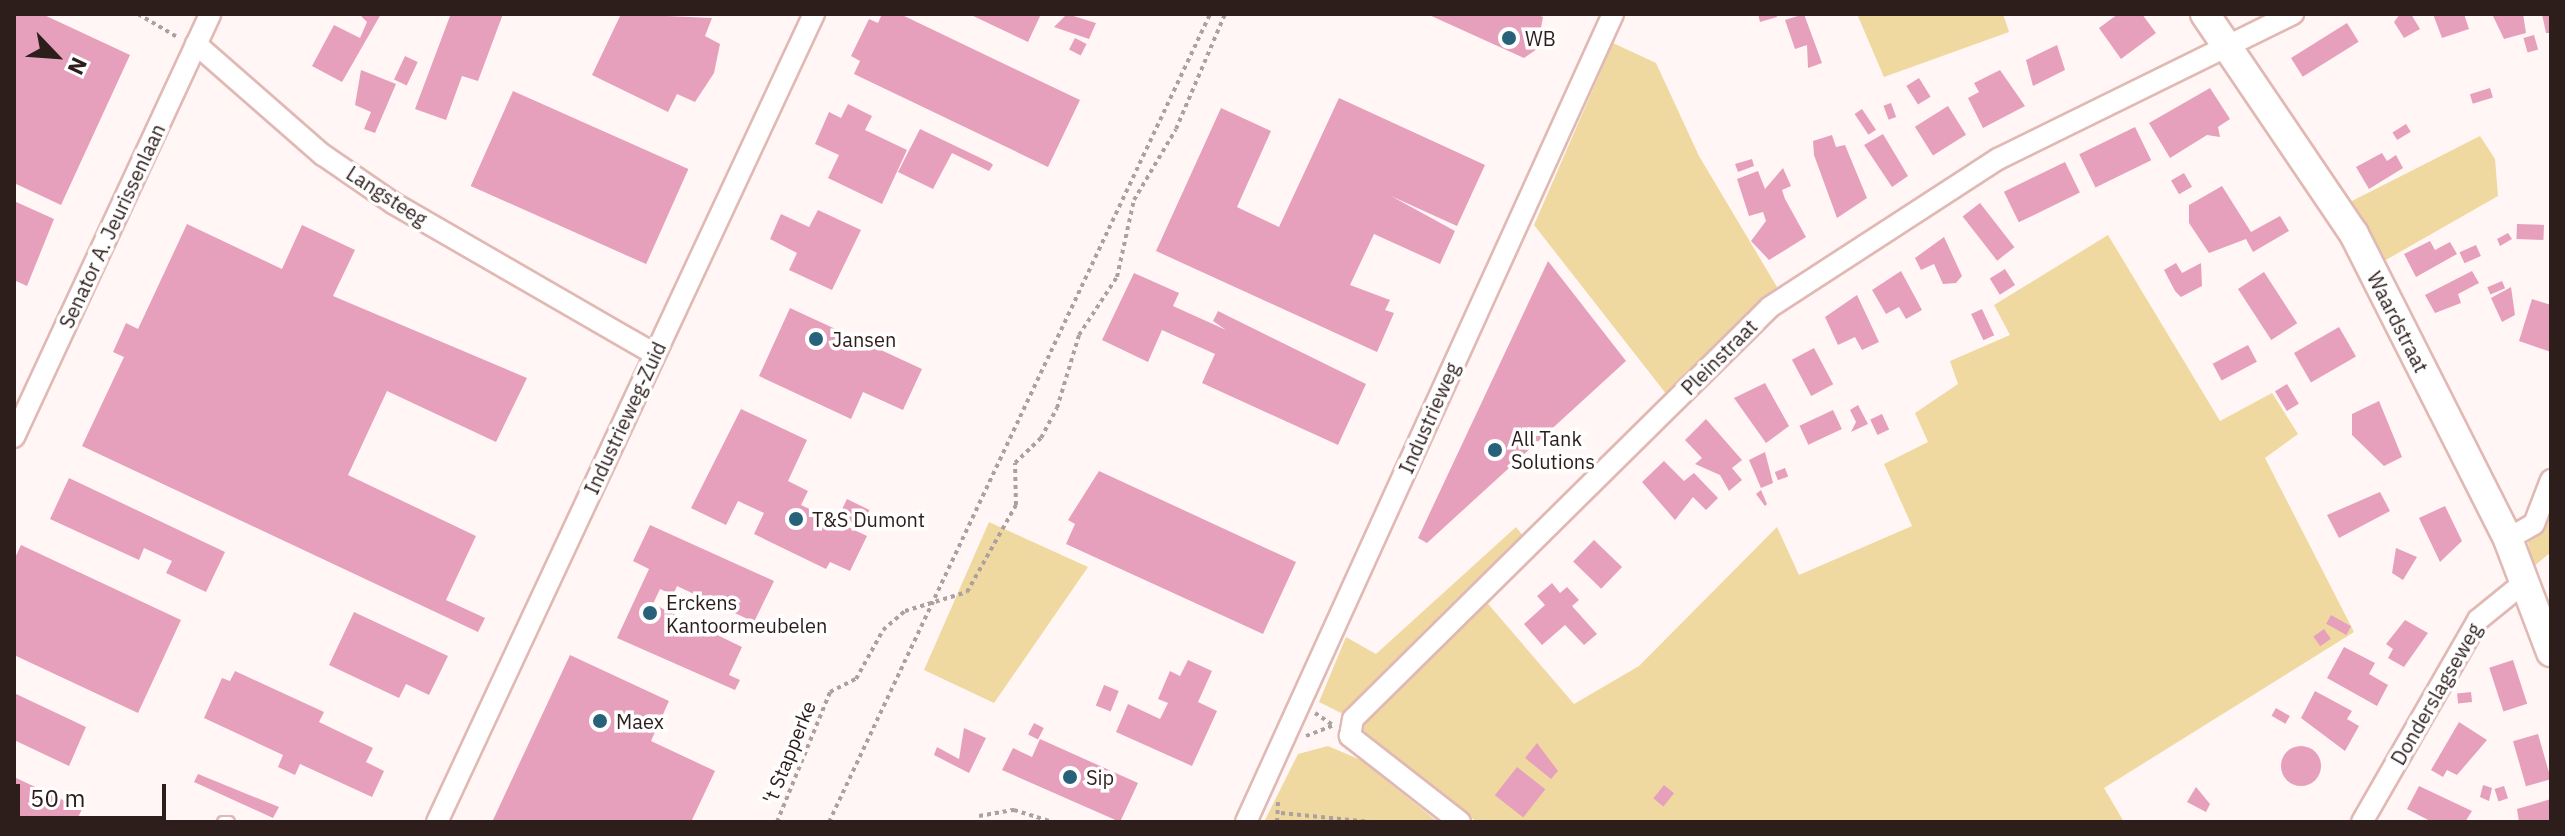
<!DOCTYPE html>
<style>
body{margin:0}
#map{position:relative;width:2565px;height:836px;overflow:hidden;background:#fff6f5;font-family:"IBM Plex Sans",sans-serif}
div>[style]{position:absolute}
.green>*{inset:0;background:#efd9a1}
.building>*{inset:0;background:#e7a0bc;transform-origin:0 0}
.round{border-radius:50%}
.path>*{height:4px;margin-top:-2px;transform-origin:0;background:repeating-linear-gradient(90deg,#aca19f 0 4px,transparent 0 8px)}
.roads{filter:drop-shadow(2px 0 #e1b9b4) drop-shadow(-2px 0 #e1b9b4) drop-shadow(0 2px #e1b9b4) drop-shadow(0 -2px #e1b9b4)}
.lane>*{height:10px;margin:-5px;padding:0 5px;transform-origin:5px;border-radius:5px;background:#fff}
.street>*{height:20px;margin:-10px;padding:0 10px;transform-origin:10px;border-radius:10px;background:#fff}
.secondary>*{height:28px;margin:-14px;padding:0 14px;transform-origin:14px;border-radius:14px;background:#fff}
.dots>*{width:22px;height:22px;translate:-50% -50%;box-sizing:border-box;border:4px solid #fff;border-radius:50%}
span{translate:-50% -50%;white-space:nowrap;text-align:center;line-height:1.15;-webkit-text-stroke:7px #fff;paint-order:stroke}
.poi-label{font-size:20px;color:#2d1e1c}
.left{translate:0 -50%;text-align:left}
.street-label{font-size:20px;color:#2d1e1c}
.frame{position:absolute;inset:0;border:16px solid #2d1e1c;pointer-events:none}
.north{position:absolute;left:16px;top:16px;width:80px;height:80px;-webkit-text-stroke:6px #fff;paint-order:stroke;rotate:115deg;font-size:22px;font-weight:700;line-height:32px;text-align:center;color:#2d1e1c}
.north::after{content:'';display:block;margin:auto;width:28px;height:36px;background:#2d1e1c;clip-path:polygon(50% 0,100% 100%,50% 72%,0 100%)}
.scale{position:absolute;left:16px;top:784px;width:150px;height:36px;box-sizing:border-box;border:4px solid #2d1e1c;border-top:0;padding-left:10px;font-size:24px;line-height:28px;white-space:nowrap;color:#2d1e1c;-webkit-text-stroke:6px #fff;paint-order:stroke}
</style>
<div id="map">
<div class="green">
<div style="clip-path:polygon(1857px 14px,2003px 14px,2009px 32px,1884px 77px)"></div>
<div style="clip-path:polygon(1613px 43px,1656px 63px,1699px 156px,1777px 287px,1667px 395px,1534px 225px)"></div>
<div style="clip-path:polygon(2480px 136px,2495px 159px,2498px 196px,2377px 265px,2346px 204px)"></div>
<div style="clip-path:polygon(2108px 235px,2220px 421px,2272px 393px,2298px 434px,2265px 458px,2354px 632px,2104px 788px,2124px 822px,1477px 822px,1363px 734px,1362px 724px,1483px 598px,1574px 704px,1639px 666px,1777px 527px,1799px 575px,1912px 526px,1884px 464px,1928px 442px,1915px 413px,1958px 384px,1950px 361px,2010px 335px,1994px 305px)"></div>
<div style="clip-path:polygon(2551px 499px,2551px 552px,2532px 568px,2528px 543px)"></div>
<div style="clip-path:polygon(989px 522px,1088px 567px,994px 703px,924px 670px)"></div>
<div style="clip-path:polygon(1516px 527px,1524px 537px,1351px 707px,1341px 713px,1319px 702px,1346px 637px,1376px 654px)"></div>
<div style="clip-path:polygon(1328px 746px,1361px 760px,1438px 822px,1264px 822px,1298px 754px)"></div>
</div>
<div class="building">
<div style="clip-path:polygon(14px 14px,42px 14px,130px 55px,61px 205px,14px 183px)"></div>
<div style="clip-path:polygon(359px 14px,381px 14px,342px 82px,312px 66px,334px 25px,360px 38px,367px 22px)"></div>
<div style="clip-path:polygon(445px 14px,503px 14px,478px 81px,462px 76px,446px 120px,415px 109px,450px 16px)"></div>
<div style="clip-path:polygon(621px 14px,712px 18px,705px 36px,720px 44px,714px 73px,695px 102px,677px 94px,668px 112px,592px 75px)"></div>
<div style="clip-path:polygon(882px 14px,900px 14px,1080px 100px,1048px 167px,854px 74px,860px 61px,851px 56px,869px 19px,878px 23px)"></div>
<div style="clip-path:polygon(969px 14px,1041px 14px,1028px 42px)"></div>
<div style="clip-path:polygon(1067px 14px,1096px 23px,1089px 39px,1054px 27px)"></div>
<div style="clip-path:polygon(1427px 14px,1536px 14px,1543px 17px,1537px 49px,1524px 58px)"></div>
<div style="clip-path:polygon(1758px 14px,1776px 14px,1777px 17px,1760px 22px)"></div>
<div style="clip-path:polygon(1804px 14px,1822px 63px,1808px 68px,1807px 45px,1795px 49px,1785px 20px)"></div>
<div style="clip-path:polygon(2118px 14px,2142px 14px,2156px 33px,2121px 59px,2099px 28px)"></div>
<div style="clip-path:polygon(2400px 14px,2411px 14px,2420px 29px,2404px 38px,2394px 22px)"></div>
<div style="clip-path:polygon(2433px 14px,2464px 14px,2469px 29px,2442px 38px)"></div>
<div style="clip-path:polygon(2492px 14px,2523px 14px,2526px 33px,2504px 39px)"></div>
<div style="clip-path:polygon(2542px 14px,2551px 14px,2551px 33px,2546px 33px)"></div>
<div style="left:2347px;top:23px;width:22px;height:66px;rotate:58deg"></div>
<div style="left:2534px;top:35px;width:15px;height:11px;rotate:74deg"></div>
<div style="left:1075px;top:38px;width:13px;height:13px;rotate:27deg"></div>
<div style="clip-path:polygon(2057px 45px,2065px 70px,2033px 86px,2026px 60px)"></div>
<div style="left:405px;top:56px;width:14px;height:26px;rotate:25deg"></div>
<div style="clip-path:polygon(361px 70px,396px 84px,375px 133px,364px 129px,371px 112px,355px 105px)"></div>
<div style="clip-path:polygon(2000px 70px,2025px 106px,1983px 128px,1968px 98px,1979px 92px,1974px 83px)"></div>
<div style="left:1919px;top:78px;width:22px;height:15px;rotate:58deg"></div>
<div style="clip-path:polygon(2210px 88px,2230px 119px,2218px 127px,2220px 137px,2207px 135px,2170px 158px,2149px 123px)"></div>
<div style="left:2490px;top:88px;width:10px;height:21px;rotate:73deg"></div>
<div style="left:513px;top:91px;width:192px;height:104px;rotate:24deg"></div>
<div style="clip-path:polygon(1339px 98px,1485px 165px,1457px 226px,1391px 196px,1455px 231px,1440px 264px,1374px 234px,1350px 285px,1390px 300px,1385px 310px,1394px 313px,1377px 352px,1156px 251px,1221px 108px,1271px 131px,1237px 207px,1279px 227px)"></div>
<div style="left:1891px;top:103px;width:15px;height:8px;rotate:70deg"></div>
<div style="clip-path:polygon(848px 104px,872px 116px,865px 130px,907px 150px,882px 204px,828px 178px,839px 155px,815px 144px,829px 112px,841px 118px)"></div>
<div style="left:1948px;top:106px;width:34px;height:39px;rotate:58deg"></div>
<div style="left:1862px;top:109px;width:25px;height:9px;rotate:56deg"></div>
<div style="left:2406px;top:124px;width:9px;height:16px;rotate:58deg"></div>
<div style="left:2135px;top:127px;width:37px;height:62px;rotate:64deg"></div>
<div style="clip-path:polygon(920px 129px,991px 163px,993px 165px,989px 171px,952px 153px,933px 189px,898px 172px)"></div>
<div style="clip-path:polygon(1883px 134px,1908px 176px,1892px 187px,1864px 145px)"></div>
<div style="clip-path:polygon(1832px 135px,1836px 147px,1845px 145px,1867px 198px,1837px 218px,1814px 155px,1813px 141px)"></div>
<div style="clip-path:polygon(2382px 153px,2387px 161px,2396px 155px,2403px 168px,2369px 189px,2356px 167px)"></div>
<div style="clip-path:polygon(1752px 159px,1754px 166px,1738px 172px,1735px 164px)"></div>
<div style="left:2065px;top:162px;width:34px;height:68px;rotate:64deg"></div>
<div style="clip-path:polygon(1783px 168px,1791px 186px,1782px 190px,1785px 199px,1806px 237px,1769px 260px,1751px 241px,1766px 221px,1763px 212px,1749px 216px,1737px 179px,1758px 171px,1765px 189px)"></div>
<div style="left:2184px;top:173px;width:16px;height:15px;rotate:60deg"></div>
<div style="clip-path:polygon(2222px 186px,2251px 232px,2280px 216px,2289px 231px,2253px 252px,2246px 239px,2209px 253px,2189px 223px,2189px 205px)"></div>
<div style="clip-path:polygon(14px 201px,54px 219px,27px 286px,14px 280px)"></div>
<div style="left:1980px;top:203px;width:56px;height:22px;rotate:52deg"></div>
<div style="clip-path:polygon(818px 210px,861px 230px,832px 290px,789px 270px,797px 253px,770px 239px,781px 214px,809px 227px)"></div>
<div style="clip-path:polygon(187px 224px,282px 269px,302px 225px,355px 250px,333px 296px,527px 378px,496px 442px,387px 391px,348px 475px,476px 536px,446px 600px,485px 618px,478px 632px,82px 446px,124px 357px,113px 352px,126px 323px,138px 329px)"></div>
<div style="left:2517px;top:224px;width:27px;height:15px;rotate:2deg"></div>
<div style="clip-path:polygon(2508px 233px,2512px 239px,2500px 246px,2497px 239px)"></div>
<div style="clip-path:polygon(1944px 237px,1962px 276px,1956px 283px,1943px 284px,1934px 264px,1921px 270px,1915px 258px)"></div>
<div style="clip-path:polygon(2430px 241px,2435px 250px,2450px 242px,2457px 254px,2416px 277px,2404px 254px)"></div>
<div style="left:2476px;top:245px;width:12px;height:18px;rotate:66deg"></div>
<div style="clip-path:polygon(1548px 261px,1626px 361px,1427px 543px,1418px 538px)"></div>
<div style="clip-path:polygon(2176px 263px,2182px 273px,2201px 263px,2202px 286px,2181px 297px,2175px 291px,2164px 270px)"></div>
<div style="left:2005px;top:269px;width:19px;height:18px;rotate:58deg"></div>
<div style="clip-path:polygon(1901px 271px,1922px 310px,1906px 319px,1899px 307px,1886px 314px,1872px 290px)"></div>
<div style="clip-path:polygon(2472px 271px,2479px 283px,2458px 294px,2461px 303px,2435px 313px,2425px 295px)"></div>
<div style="left:2264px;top:272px;width:61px;height:31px;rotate:57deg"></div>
<div style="clip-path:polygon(1134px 273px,1179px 293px,1173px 306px,1226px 330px,1213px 321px,1218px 311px,1366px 384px,1338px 445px,1202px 383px,1215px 354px,1162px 330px,1148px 362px,1102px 340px)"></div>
<div style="left:2502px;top:281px;width:8px;height:16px;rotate:67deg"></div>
<div style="clip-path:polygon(2511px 287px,2515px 315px,2502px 322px,2491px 298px)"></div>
<div style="clip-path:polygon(1857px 295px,1879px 342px,1862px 350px,1855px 337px,1838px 345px,1825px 317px)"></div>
<div style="clip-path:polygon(2532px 299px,2551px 305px,2551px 352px,2519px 341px)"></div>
<div style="clip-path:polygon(790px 308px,922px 369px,903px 410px,863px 392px,851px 419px,759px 376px)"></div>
<div style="left:1982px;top:309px;width:29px;height:12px;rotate:65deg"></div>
<div style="left:2339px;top:327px;width:34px;height:52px;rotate:60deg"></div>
<div style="left:2248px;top:345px;width:19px;height:40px;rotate:62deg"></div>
<div style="left:1814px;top:348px;width:41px;height:25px;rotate:62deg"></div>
<div style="clip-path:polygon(1765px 383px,1789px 426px,1766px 443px,1734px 398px)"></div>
<div style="left:2287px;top:384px;width:23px;height:14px;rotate:59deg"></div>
<div style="clip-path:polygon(2379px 401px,2402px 457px,2384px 466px,2352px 435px,2352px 414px)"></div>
<div style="clip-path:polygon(1858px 405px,1868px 424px,1851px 432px,1856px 422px,1850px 410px)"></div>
<div style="clip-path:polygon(741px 409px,807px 440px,788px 481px,808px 491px,801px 505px,867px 536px,850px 571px,830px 562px,826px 569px,754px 534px,764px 513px,738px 501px,726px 525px,691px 508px)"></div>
<div style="left:1833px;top:410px;width:21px;height:37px;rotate:65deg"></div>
<div style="left:1882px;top:414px;width:17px;height:13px;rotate:65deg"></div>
<div style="clip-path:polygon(1706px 419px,1742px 460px,1732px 468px,1742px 480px,1729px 491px,1720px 475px,1695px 464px,1702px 458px,1685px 440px)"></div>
<div style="clip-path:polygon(1765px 452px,1773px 483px,1761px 488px,1749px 460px)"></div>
<div style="clip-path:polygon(1664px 461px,1684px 481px,1694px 473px,1718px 498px,1706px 510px,1693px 497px,1675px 520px,1642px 482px)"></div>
<div style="left:1785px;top:468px;width:9px;height:11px;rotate:69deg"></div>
<div style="clip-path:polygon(1099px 471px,1296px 562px,1263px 634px,1066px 544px,1075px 524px,1068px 520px)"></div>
<div style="clip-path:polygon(69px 478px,225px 552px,206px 592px,166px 573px,172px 561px,144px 548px,139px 560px,50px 519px)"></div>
<div style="clip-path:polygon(1761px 490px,1767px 504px,1765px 506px,1756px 494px)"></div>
<div style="clip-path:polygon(2380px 492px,2390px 511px,2339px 538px,2327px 515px)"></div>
<div style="left:847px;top:499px;width:25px;height:19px;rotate:26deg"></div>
<div style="clip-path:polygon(2445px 506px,2462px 541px,2440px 562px,2419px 518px)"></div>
<div style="clip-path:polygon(650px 525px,774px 581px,754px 622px,677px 586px,673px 595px,660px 589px,653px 604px,742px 647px,729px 675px,740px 680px,735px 690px,617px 638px,649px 569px,633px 561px)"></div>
<div style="left:1594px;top:540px;width:39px;height:30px;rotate:44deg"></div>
<div style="clip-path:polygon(21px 545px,181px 620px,138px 713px,14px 655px,14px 560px)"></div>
<div style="clip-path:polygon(2396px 548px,2417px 557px,2403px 580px,2392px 573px)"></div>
<div style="clip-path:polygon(1552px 583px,1560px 593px,1567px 587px,1579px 600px,1572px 606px,1597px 634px,1584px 645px,1565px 625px,1542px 645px,1524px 624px,1545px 605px,1537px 596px)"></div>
<div style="clip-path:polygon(354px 612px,448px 656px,429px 695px,406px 684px,399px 698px,329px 665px)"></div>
<div style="left:2331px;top:615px;width:23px;height:10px;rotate:29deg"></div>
<div style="clip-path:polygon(2405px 620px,2428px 633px,2404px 667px,2388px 658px,2393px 649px,2386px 644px)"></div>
<div style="left:2324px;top:629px;width:12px;height:13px;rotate:55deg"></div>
<div style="clip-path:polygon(2344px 647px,2375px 663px,2369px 674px,2388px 685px,2377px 706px,2327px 678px)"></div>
<div style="clip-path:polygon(570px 655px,669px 701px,651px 741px,715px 771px,691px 822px,492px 822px)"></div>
<div style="clip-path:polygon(1188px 660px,1212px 671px,1198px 702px,1217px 711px,1192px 766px,1116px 732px,1128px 704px,1160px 719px,1168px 703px,1158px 699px,1170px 671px,1180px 676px)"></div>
<div style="left:2513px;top:660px;width:46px;height:25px;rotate:72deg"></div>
<div style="clip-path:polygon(235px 671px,324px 712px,319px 722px,373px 748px,366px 762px,384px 771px,372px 797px,300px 764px,295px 775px,278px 767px,283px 755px,204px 718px,222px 678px,230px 681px)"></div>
<div style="left:1104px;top:685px;width:16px;height:22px;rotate:22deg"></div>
<div style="clip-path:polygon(2315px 691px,2352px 711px,2347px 719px,2359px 726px,2345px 751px,2301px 718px)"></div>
<div style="left:2471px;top:692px;width:10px;height:14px;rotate:84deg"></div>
<div style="clip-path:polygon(14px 693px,86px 727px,69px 766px,14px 740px)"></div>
<div style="left:2276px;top:708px;width:16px;height:9px;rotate:30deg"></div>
<div style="clip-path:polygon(2459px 722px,2487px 740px,2457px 775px,2447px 770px,2443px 777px,2431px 770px)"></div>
<div style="left:1034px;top:723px;width:11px;height:13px;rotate:27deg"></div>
<div style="clip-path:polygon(964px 728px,986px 738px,969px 773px,934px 755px,937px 747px,959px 759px)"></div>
<div style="left:2538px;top:734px;width:47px;height:26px;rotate:74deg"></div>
<div style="clip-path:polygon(1040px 739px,1138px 783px,1120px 822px,1002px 770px,1013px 748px,1032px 757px)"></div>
<div style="clip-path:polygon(1537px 743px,1558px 771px,1551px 779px,1525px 758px)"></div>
<div class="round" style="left:2281px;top:746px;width:40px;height:40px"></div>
<div style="left:1517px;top:767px;width:36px;height:36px;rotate:38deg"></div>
<div style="clip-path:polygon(198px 774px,279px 807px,273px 818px,194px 782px)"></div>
<div style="clip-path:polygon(14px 777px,82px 809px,76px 822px,14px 822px)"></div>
<div style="left:1664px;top:785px;width:13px;height:17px;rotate:39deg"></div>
<div style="clip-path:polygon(2483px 785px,2492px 788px,2489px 801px,2480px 797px)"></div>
<div style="clip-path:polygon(2419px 786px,2472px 811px,2465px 822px,2432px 822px,2407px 809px)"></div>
<div style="left:2504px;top:786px;width:13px;height:10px;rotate:72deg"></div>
<div style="clip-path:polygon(2196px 787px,2210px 804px,2206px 812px,2187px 802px)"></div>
<div style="clip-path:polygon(2551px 799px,2551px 822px,2519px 822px,2517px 809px)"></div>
</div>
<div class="path">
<div style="left:138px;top:14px;width:45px;rotate:30.5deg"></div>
<div style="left:1315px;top:713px;width:23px;rotate:34deg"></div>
<div style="left:1306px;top:736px;width:28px;rotate:-21deg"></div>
<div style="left:1281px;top:813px;width:90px;rotate:5.7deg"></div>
<div style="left:979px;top:816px;width:36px;rotate:-10deg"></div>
<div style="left:1014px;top:810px;width:41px;rotate:17.1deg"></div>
<div style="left:777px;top:822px;width:140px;rotate:-67.8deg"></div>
<div style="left:830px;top:692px;width:29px;rotate:-27deg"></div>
<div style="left:856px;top:679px;width:56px;rotate:-61.1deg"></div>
<div style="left:883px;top:630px;width:29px;rotate:-41deg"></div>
<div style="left:905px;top:611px;width:65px;rotate:-17deg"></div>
<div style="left:967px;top:592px;width:100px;rotate:-60.6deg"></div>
<div style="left:1016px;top:505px;width:42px;rotate:-91.4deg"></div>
<div style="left:1015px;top:463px;width:36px;rotate:-44deg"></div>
<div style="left:1041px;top:438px;width:34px;rotate:-62deg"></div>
<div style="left:1057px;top:408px;width:76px;rotate:-73.2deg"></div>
<div style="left:1079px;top:335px;width:69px;rotate:-56.8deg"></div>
<div style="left:1117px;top:277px;width:79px;rotate:-77.6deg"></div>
<div style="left:1134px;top:200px;width:82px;rotate:-59.4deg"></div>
<div style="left:1176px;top:129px;width:125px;rotate:-66.9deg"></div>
<div style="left:829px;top:822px;width:893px;rotate:-64.75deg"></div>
<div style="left:1277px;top:822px;width:20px;rotate:-87deg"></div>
</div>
<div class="roads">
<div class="lane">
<div style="left:223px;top:822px;width:6px"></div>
</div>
<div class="street">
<div style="left:196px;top:44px;width:169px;rotate:41.2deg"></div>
<div style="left:323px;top:155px;width:85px;rotate:34.4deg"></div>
<div style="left:393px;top:203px;width:302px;rotate:30deg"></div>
<div style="left:14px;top:437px;width:466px;rotate:-65.1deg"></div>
<div style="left:2508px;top:539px;width:30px;rotate:-30deg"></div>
<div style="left:2534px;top:524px;width:47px;rotate:-68.9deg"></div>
<div style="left:437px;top:822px;width:892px;rotate:-64.99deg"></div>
<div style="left:1246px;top:822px;width:887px;rotate:-65.57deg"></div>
<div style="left:1460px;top:822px;width:140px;rotate:-142deg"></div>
<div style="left:1350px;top:736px;width:17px;rotate:-80deg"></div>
<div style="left:1353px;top:719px;width:586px;rotate:-44.65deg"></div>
<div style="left:1770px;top:307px;width:272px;rotate:-33deg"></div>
<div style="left:1998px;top:159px;width:329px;rotate:-26.2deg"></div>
<div style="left:2362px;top:822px;width:233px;rotate:-60.1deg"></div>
<div style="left:2478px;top:620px;width:62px;rotate:-39.1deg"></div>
</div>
<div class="secondary">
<div style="left:2205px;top:14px;width:266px;rotate:55.9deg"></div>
<div style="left:2354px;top:234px;width:342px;rotate:63.2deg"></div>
<div style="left:2508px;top:539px;width:121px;rotate:69.2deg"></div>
</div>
</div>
<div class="dots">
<div style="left:1509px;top:38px;background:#27627a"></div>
<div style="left:816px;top:339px;background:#27627a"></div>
<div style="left:1495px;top:450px;background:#27627a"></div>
<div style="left:796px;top:519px;background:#27627a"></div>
<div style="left:650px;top:613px;background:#27627a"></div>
<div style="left:600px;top:721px;background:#27627a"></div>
<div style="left:1070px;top:777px;background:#27627a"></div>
</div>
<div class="poi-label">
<span class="left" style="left:1525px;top:38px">WB</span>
<span class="left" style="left:832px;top:339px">Jansen</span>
<span class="left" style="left:1511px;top:450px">All Tank<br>Solutions</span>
<span class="left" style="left:812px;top:519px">T&amp;S Dumont</span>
<span class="left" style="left:666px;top:614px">Erckens<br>Kantoormeubelen</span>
<span class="left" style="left:616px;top:721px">Maex</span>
<span class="left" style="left:1086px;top:777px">Sip</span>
</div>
<div class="street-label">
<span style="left:387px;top:196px;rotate:33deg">Langsteeg</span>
<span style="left:112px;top:226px;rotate:-65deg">Senator A. Jeurissenlaan</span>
<span style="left:2398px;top:322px;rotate:63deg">Waardstraat</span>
<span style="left:1719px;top:357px;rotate:-45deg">Pleinstraat</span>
<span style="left:625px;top:418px;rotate:-65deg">Industrieweg-Zuid</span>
<span style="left:1429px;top:418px;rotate:-66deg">Industrieweg</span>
<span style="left:2436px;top:694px;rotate:-60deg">Donderslagseweg</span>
<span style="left:789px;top:752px;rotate:-68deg">'t Stapperke</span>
</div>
<div class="frame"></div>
<div class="north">N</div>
<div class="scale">50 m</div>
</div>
